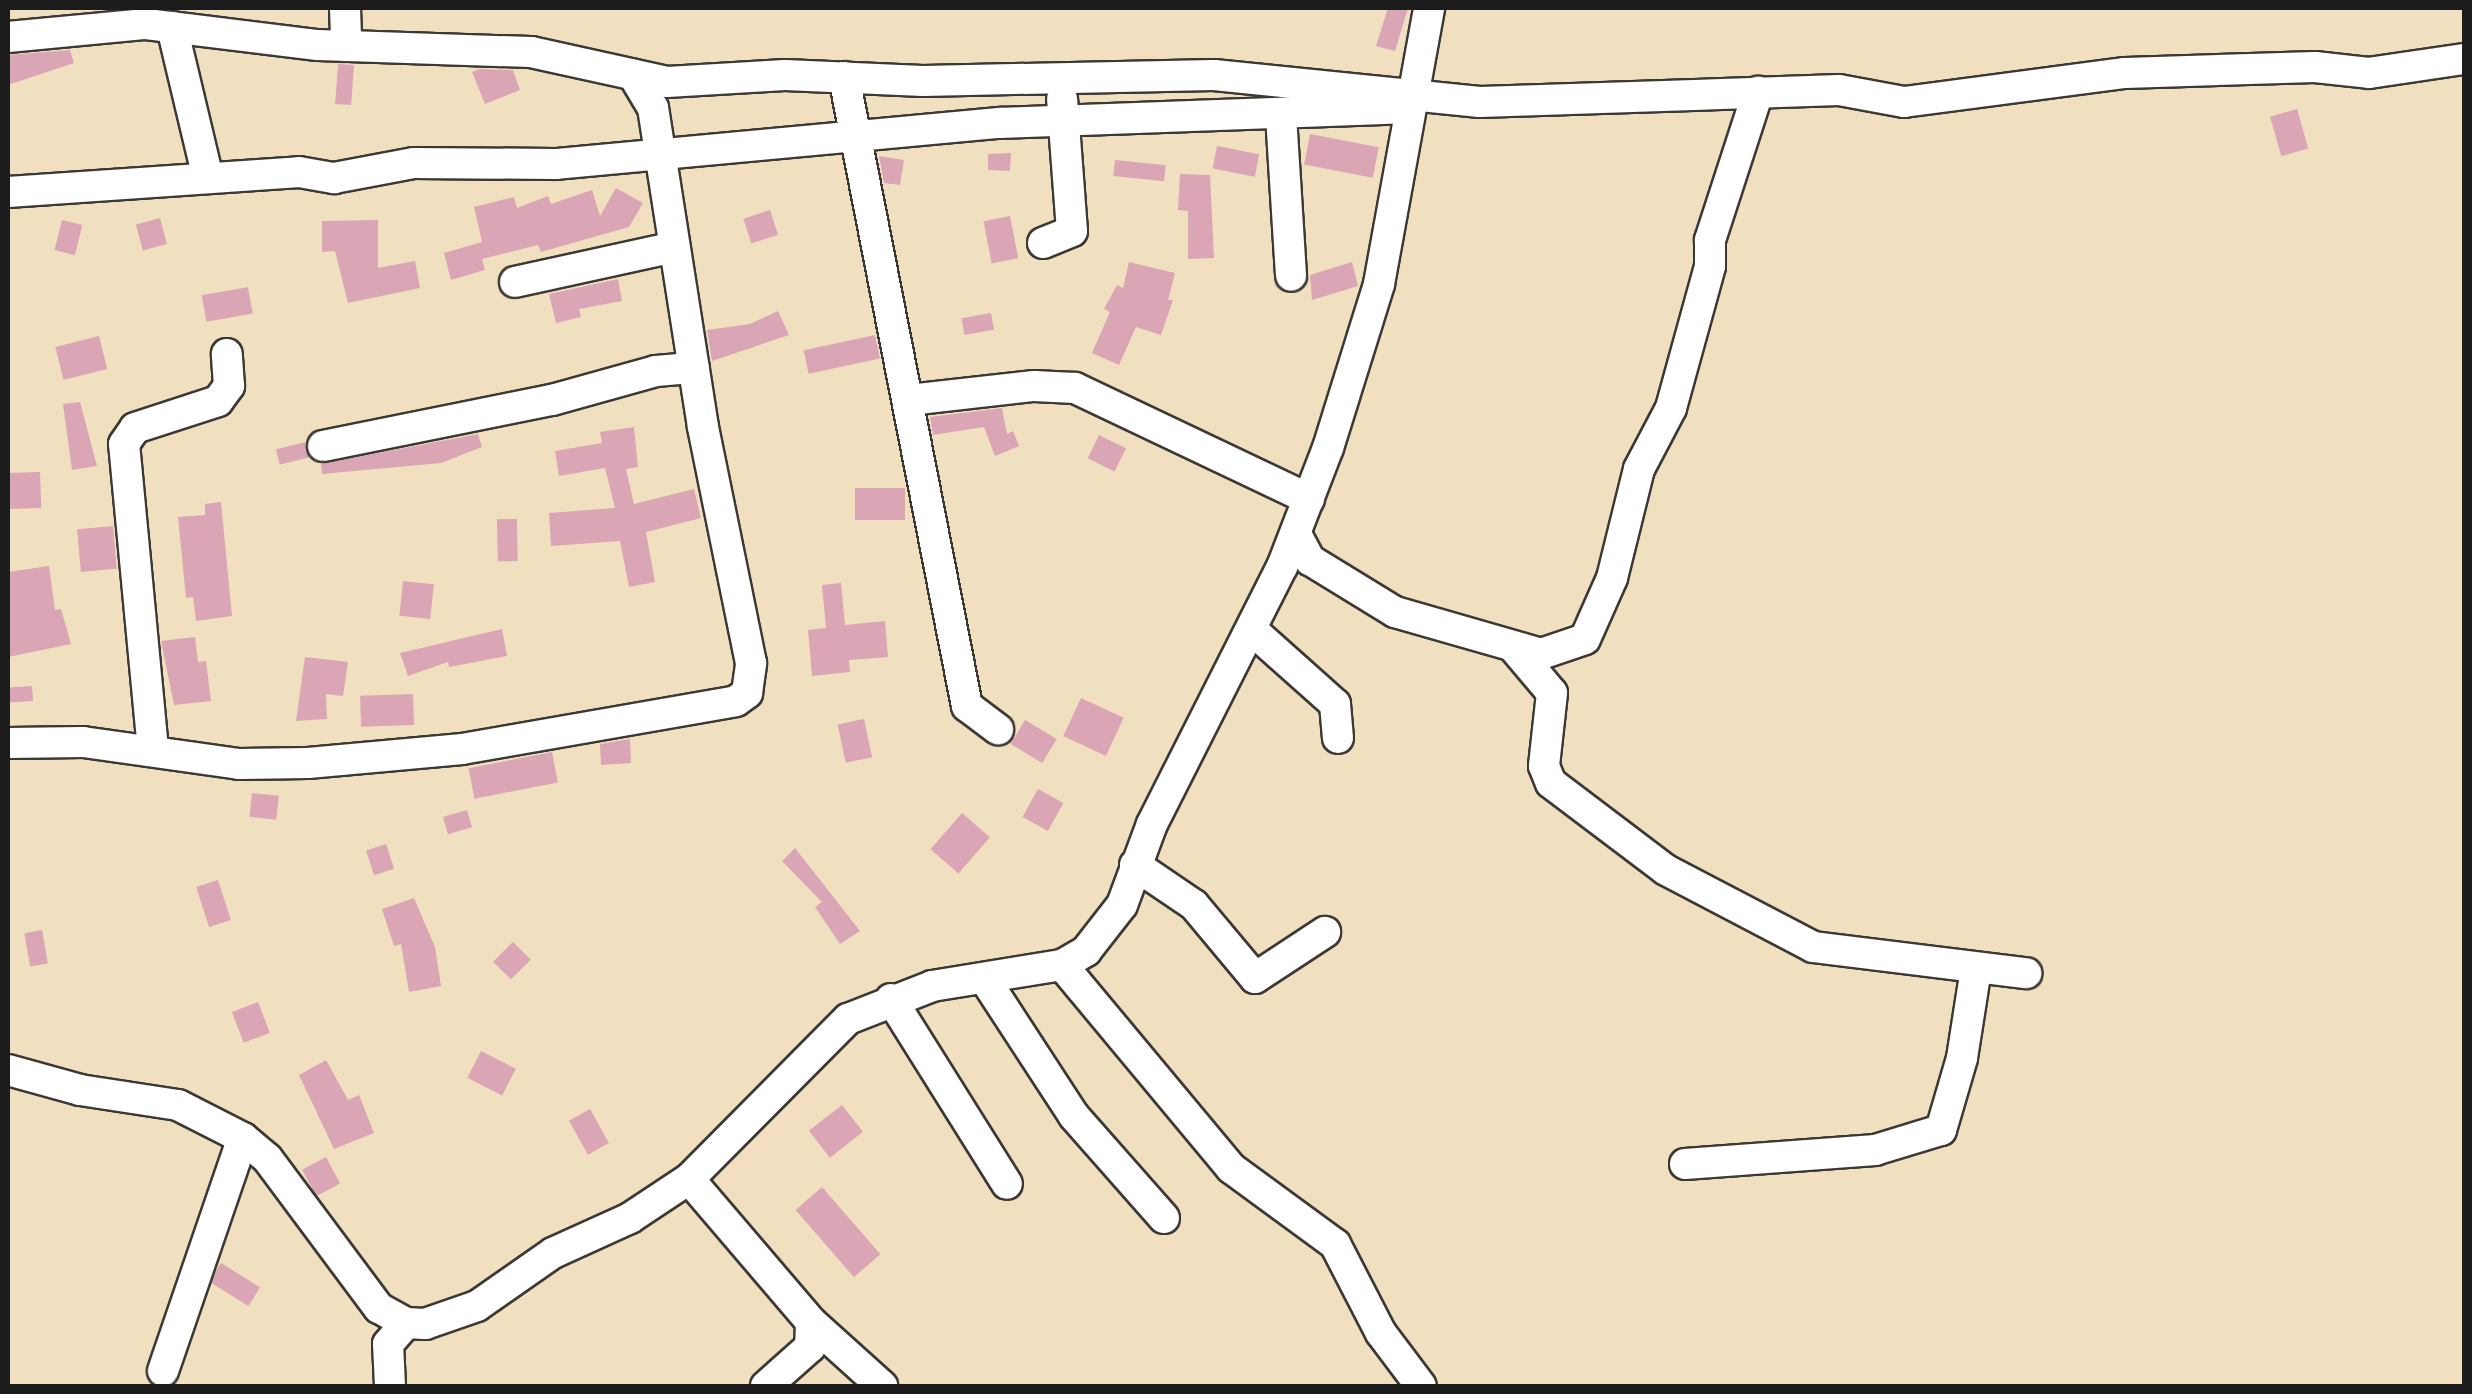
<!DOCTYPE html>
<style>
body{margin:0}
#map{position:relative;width:2472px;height:1394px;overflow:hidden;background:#f1e0c0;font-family:Itim,sans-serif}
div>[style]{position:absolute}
.building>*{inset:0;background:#daa5b5;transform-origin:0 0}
.roads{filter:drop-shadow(2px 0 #3c3935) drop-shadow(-2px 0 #3c3935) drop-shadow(0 2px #3c3935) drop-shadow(0 -2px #3c3935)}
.minor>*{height:30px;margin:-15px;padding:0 15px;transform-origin:15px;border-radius:15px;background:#fff}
span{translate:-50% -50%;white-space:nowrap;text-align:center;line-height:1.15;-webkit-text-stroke:9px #fcf5e5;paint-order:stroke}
.frame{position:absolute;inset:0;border:10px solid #1c1c1c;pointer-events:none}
</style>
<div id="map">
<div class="building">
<div style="clip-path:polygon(1388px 8px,1408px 8px,1395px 51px,1376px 46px)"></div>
<div style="clip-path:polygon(70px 50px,74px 63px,8px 85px,8px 55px)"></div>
<div style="left:338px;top:64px;width:16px;height:40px;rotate:4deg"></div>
<div style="clip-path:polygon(480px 69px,513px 70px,520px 90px,485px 104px,472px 72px)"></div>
<div style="left:2297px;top:109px;width:41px;height:28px;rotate:74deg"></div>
<div style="left:1310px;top:134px;width:70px;height:31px;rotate:11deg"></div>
<div style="left:1217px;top:146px;width:43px;height:23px;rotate:11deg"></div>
<div style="clip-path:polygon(1011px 153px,1010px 171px,988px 170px,988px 154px)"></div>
<div style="clip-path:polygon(879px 156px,904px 160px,900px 185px,884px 183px)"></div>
<div style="left:1115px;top:160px;width:51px;height:16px;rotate:6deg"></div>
<div style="clip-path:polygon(1180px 174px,1210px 175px,1214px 258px,1188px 259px,1188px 211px,1178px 210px)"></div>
<div style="clip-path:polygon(616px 188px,643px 203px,629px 227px,541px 252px,538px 245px,482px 259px,485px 270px,451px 280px,444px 253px,482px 242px,474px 207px,514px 197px,517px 208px,548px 196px,551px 204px,592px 190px,600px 216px)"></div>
<div style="left:770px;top:210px;width:26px;height:28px;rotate:72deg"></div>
<div style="left:1010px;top:216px;width:43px;height:27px;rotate:79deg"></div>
<div style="left:160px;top:218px;width:27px;height:25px;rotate:75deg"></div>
<div style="left:62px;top:220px;width:21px;height:31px;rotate:14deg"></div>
<div style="clip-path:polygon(378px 220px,378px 268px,415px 261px,420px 288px,348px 303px,335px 251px,322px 252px,322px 221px)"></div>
<div style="clip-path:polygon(1129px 262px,1175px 273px,1168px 300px,1173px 300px,1161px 335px,1136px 327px,1119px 365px,1092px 353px,1110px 312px,1104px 309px,1117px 285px,1123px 288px)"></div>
<div style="clip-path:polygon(1352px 262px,1358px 286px,1312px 300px,1310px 275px)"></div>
<div style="clip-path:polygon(618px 279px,622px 301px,579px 309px,581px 317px,556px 323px,549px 294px)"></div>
<div style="left:248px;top:287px;width:27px;height:47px;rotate:80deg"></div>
<div style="clip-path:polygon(778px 311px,789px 335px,712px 361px,707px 330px,750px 324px)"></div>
<div style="left:991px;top:313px;width:17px;height:30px;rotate:80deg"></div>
<div style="left:875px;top:335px;width:24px;height:73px;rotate:78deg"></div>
<div style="left:99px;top:336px;width:34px;height:45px;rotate:76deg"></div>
<div style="clip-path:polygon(80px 402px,97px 466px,72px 470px,63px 404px)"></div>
<div style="clip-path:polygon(1002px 408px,1007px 434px,1013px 431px,1019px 446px,995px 456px,984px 427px,933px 435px,930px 417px)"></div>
<div style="clip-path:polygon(634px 427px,638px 467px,626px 469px,634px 504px,694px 489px,701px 518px,646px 532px,655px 582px,629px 587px,620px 541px,551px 546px,549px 513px,615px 508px,605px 468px,559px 476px,555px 451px,602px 443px,600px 432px)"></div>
<div style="clip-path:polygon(478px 434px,482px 447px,441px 463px,322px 474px,321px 464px)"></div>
<div style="left:1099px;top:435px;width:30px;height:26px;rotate:26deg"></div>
<div style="left:305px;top:442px;width:16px;height:30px;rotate:76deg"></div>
<div style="left:40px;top:472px;width:36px;height:32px;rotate:88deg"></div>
<div style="left:855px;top:488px;width:50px;height:32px"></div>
<div style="clip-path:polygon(221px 502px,232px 616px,196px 621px,193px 597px,186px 598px,178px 517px,205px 515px,205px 504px)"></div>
<div style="left:517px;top:519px;width:42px;height:20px;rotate:89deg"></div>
<div style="left:113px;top:526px;width:43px;height:36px;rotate:85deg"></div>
<div style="clip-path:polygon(49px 566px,55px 610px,61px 609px,71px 644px,8px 657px,8px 572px)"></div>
<div style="left:403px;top:581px;width:31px;height:35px;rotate:6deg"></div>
<div style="clip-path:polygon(841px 583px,845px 625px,885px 621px,888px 657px,849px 660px,850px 672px,812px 676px,808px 630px,826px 628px,822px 585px)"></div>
<div style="clip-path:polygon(502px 629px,507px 656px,449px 667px,448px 662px,408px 676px,400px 653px)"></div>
<div style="clip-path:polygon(195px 637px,198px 662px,206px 661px,211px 701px,174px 705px,161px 641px)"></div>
<div style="clip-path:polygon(305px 657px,348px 662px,343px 696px,326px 694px,327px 719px,296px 721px)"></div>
<div style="left:32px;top:686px;width:15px;height:23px;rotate:86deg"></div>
<div style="left:413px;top:694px;width:31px;height:53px;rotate:88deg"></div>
<div style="left:1081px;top:698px;width:47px;height:42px;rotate:25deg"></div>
<div style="left:864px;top:719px;width:39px;height:27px;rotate:78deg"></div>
<div style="left:1025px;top:720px;width:37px;height:28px;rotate:31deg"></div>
<div style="clip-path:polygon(630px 739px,631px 763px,601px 765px,600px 744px)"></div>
<div style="left:552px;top:752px;width:31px;height:85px;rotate:79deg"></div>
<div style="left:1038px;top:789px;width:29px;height:32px;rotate:29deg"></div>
<div style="left:252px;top:793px;width:27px;height:24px;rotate:6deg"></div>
<div style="left:467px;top:810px;width:18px;height:25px;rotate:74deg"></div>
<div style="left:962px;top:813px;width:37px;height:48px;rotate:41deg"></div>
<div style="left:386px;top:844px;width:26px;height:21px;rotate:72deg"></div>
<div style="clip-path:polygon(795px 848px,860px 931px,840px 944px,815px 907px,822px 902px,782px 861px)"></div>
<div style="left:218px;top:880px;width:42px;height:23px;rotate:72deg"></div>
<div style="clip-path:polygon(414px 898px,435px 947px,441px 986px,409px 992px,401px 944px,394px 946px,382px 909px)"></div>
<div style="left:42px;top:930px;width:34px;height:18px;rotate:80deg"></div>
<div style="left:513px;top:942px;width:25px;height:28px;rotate:45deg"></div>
<div style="left:258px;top:1002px;width:33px;height:28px;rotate:69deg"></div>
<div style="left:481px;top:1051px;width:39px;height:30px;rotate:27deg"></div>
<div style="clip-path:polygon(326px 1060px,348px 1100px,359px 1095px,374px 1133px,334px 1149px,299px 1075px)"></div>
<div style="left:842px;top:1105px;width:34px;height:42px;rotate:52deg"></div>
<div style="left:590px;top:1109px;width:39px;height:24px;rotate:61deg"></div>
<div style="left:326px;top:1157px;width:30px;height:27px;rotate:62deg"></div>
<div style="left:822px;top:1187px;width:89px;height:35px;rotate:49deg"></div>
<div style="left:221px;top:1263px;width:46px;height:22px;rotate:32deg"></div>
</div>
<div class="roads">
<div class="minor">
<div style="left:345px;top:8px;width:38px;rotate:88deg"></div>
<div style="left:172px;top:27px;width:155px;rotate:76.6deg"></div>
<div style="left:8px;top:37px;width:139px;rotate:-5.4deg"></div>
<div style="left:146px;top:24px;width:173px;rotate:7deg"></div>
<div style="left:318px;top:45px;width:213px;rotate:1.9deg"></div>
<div style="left:531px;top:52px;width:139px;rotate:12.4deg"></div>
<div style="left:667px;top:82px;width:118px;rotate:-3.4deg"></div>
<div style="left:785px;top:75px;width:138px;rotate:2.5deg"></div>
<div style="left:923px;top:81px;width:291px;rotate:-1.2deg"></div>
<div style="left:1214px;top:75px;width:267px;rotate:5.8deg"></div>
<div style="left:1480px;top:102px;width:359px;rotate:-1.9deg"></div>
<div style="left:1839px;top:90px;width:66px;rotate:10.5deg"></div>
<div style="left:1904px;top:102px;width:223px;rotate:-7.5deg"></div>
<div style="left:2125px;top:73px;width:190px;rotate:-1.8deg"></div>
<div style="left:2315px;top:67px;width:54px;rotate:6.3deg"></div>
<div style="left:2369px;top:73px;width:96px;rotate:-8.4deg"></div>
<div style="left:844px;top:77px;width:641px;rotate:78.94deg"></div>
<div style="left:967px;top:706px;width:39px;rotate:37deg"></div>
<div style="left:1281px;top:116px;width:160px;rotate:86.4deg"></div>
<div style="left:8px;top:192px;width:292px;rotate:-3.9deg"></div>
<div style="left:299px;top:172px;width:36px;rotate:10deg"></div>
<div style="left:334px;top:178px;width:81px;rotate:-10.6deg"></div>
<div style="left:414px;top:163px;width:142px;rotate:0.4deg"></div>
<div style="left:556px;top:164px;width:446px;rotate:-5.3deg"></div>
<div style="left:1000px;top:123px;width:410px;rotate:-2.1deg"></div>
<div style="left:1043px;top:243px;width:31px;rotate:-22deg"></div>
<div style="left:1072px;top:231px;width:132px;rotate:-94.3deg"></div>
<div style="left:515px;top:282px;width:163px;rotate:-12.4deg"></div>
<div style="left:909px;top:400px;width:126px;rotate:-6.4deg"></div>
<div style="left:1034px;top:386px;width:41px;rotate:2.8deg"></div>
<div style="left:1075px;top:388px;width:259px;rotate:25.4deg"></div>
<div style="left:323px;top:446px;width:234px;rotate:-11.4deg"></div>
<div style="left:552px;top:400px;width:108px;rotate:-15.6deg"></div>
<div style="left:656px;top:371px;width:38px;rotate:-5deg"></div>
<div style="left:1296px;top:534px;width:30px;rotate:62deg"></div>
<div style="left:1310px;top:560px;width:100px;rotate:31.5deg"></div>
<div style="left:1395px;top:612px;width:152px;rotate:16deg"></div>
<div style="left:1541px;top:654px;width:46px;rotate:-18.8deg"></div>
<div style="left:1585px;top:639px;width:67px;rotate:-66.1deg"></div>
<div style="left:1612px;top:578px;width:112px;rotate:-76.1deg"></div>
<div style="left:1639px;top:469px;width:69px;rotate:-62.3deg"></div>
<div style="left:1671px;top:408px;width:147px;rotate:-74.6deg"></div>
<div style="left:1710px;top:266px;width:26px;rotate:-90deg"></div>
<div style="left:1710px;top:240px;width:156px;rotate:-72deg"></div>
<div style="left:1252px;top:630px;width:111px;rotate:41.7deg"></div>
<div style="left:1335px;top:704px;width:34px;rotate:85deg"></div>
<div style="left:1515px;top:649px;width:57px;rotate:49.9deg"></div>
<div style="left:1552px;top:693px;width:73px;rotate:96.3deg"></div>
<div style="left:1544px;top:766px;width:18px;rotate:68deg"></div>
<div style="left:1551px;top:783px;width:144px;rotate:37.1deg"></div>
<div style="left:1666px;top:870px;width:166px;rotate:27.6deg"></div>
<div style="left:1813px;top:947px;width:215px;rotate:7deg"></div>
<div style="left:8px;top:743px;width:75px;rotate:-0.8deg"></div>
<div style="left:83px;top:742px;width:158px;rotate:8deg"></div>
<div style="left:239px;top:764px;width:69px;rotate:-0.8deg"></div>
<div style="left:308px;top:763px;width:155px;rotate:-5.2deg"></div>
<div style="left:462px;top:749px;width:278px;rotate:-9.9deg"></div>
<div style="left:736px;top:701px;width:14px;rotate:-36deg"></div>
<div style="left:747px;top:693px;width:30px;rotate:-82deg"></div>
<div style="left:751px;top:663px;width:241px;rotate:-101.5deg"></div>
<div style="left:703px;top:427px;width:323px;rotate:-98.9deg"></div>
<div style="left:653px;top:108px;width:39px;rotate:-121deg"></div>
<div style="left:153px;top:750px;width:307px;rotate:-95.4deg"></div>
<div style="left:124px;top:444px;width:19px;rotate:-55deg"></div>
<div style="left:135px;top:428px;width:87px;rotate:-18deg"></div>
<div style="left:218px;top:401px;width:19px;rotate:-54deg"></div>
<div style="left:229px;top:386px;width:32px;rotate:-94deg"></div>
<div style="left:1135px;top:865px;width:71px;rotate:34.1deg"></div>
<div style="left:1194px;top:905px;width:95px;rotate:50.1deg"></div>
<div style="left:1255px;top:978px;width:84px;rotate:-33.3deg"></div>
<div style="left:1062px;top:965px;width:264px;rotate:50.2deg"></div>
<div style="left:1231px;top:1168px;width:129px;rotate:36.2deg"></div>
<div style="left:1335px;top:1244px;width:100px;rotate:62.7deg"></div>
<div style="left:1381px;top:1333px;width:66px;rotate:53deg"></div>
<div style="left:986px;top:981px;width:161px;rotate:56.9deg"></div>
<div style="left:1074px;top:1116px;width:136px;rotate:48.6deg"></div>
<div style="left:891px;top:999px;width:218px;rotate:57.9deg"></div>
<div style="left:8px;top:1070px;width:75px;rotate:15.5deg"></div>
<div style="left:80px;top:1090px;width:99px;rotate:8.7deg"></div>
<div style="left:178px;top:1105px;width:73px;rotate:26.9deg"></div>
<div style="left:243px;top:1138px;width:31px;rotate:40deg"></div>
<div style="left:267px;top:1158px;width:187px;rotate:53.3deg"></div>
<div style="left:379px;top:1308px;width:31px;rotate:29deg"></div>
<div style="left:406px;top:1323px;width:19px;rotate:3deg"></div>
<div style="left:425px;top:1324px;width:55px;rotate:-19.1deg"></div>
<div style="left:477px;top:1306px;width:93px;rotate:-34.9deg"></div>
<div style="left:553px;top:1253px;width:85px;rotate:-24.4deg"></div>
<div style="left:630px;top:1218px;width:71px;rotate:-33.5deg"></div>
<div style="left:689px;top:1179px;width:226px;rotate:-45.2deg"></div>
<div style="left:848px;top:1019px;width:90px;rotate:-21.4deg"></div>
<div style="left:932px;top:986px;width:132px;rotate:-9.2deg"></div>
<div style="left:1062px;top:965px;width:28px;rotate:-30deg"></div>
<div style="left:1086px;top:951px;width:58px;rotate:-52deg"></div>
<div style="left:1122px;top:905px;width:86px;rotate:-69.7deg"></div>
<div style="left:1152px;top:824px;width:288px;rotate:-63.2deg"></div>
<div style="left:1282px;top:567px;width:128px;rotate:-68.9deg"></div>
<div style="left:1328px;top:448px;width:172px;rotate:-72.7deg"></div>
<div style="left:1379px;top:284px;width:280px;rotate:-79.7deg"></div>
<div style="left:1685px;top:1164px;width:191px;rotate:-4.2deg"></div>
<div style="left:1875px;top:1150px;width:69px;rotate:-16.9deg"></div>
<div style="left:1941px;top:1130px;width:75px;rotate:-73.7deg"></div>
<div style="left:1962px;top:1058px;width:90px;rotate:-81.1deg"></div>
<div style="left:689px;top:1179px;width:188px;rotate:49.5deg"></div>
<div style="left:811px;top:1322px;width:25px;rotate:92deg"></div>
<div style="left:810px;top:1347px;width:59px;rotate:138.4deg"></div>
<div style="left:811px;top:1322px;width:96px;rotate:42deg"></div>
<div style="left:163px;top:1371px;width:246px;rotate:-71.1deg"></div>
<div style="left:390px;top:1386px;width:42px;rotate:-92.7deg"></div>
<div style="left:388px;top:1344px;width:28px;rotate:-49deg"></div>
</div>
</div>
<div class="frame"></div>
</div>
